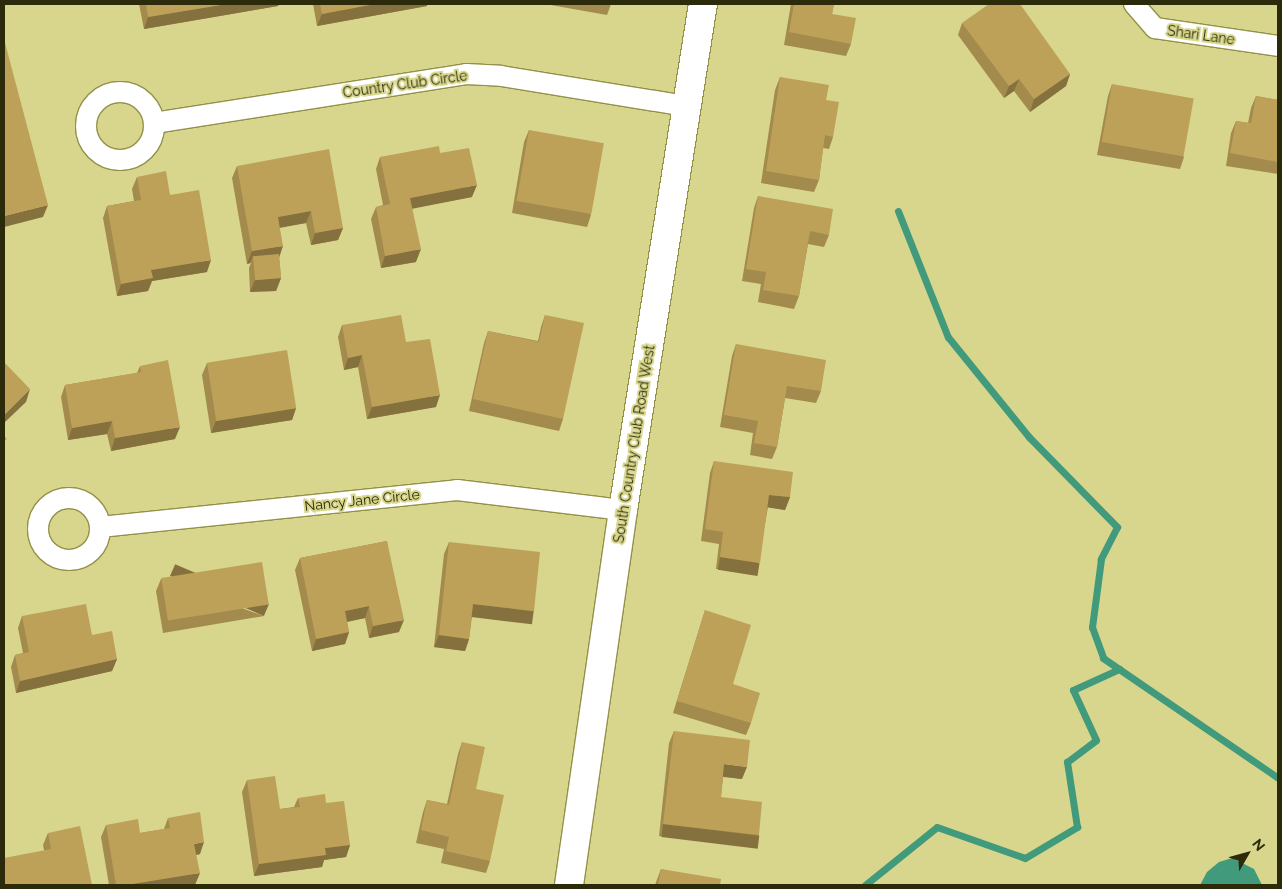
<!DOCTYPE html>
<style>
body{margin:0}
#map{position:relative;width:1282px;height:889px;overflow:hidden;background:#d7d68c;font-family:Raleway,sans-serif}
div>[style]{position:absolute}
.water>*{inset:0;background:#429a7c}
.stream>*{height:7px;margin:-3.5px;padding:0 3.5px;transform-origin:3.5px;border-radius:3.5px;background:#429a7c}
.roads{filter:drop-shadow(1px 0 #939148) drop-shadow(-1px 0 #939148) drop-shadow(0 1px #939148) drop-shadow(0 -1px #939148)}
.street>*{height:20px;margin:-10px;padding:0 10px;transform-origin:10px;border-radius:10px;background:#fff}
.street>.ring{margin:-10px;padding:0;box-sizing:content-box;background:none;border:20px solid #fff;border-radius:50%}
.secondary>*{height:28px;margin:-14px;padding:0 14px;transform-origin:14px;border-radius:14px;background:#fff}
.wall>*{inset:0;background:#a38a4d}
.shaded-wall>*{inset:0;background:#85713e;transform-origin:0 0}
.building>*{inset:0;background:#bea159;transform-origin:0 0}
span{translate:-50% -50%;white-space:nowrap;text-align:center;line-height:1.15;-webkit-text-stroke:4px #d7d68c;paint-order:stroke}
.street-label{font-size:14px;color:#2b2a0b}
.frame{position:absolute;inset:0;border:5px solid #2b2a0b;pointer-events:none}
.north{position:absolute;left:1222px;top:829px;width:50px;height:50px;-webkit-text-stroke:4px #d7d68c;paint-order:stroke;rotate:52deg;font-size:14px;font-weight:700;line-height:20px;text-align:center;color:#2b2a0b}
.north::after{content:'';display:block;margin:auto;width:18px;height:22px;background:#2b2a0b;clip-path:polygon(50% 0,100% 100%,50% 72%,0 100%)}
</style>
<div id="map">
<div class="water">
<div style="clip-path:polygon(1232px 858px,1254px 869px,1262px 885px,1200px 885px,1207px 872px,1219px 862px)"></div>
</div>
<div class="stream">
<div style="left:898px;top:211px;width:136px;rotate:68.4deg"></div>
<div style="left:948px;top:337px;width:129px;rotate:51deg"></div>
<div style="left:1029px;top:437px;width:126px;rotate:45.6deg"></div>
<div style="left:1117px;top:527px;width:36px;rotate:117deg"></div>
<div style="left:1101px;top:559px;width:69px;rotate:97.5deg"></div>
<div style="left:1092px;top:627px;width:33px;rotate:70deg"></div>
<div style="left:1103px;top:658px;width:212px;rotate:34.4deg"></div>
<div style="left:865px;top:885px;width:92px;rotate:-38.9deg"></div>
<div style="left:937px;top:827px;width:93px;rotate:19.4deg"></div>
<div style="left:1025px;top:858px;width:61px;rotate:-30.8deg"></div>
<div style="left:1077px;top:827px;width:66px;rotate:-98.7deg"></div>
<div style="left:1067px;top:762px;width:36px;rotate:-37deg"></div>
<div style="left:1096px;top:740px;width:55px;rotate:-114.7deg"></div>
<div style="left:1073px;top:690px;width:51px;rotate:-24.5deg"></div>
</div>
<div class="roads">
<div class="street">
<div style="left:1134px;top:4px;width:32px;rotate:49deg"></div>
<div style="left:1155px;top:28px;width:124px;rotate:8.3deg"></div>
<div class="ring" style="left:86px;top:92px;width:48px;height:48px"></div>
<div style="left:154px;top:123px;width:316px;rotate:-8.9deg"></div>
<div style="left:466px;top:74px;width:35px;rotate:3deg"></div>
<div style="left:501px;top:76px;width:188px;rotate:9.2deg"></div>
<div class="ring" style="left:38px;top:498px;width:42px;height:42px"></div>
<div style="left:100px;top:527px;width:359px;rotate:-5.9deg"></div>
<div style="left:457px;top:490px;width:167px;rotate:6.9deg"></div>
</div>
<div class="secondary">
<div style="left:569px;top:885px;width:379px;rotate:-81.8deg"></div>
<div style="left:623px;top:510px;width:512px;rotate:-81.02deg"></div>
</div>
</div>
<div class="wall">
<div style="clip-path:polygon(139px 4px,279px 4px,278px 6px,144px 29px)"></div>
<div style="clip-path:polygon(313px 4px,427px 4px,427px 6px,317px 26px)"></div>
<div style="clip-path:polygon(545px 4px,611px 4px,607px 15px)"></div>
<div style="clip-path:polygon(791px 4px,834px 4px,832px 14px,851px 44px,846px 56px,784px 45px)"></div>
<div style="clip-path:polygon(962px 23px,1070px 74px,1066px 86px,1030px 112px,1014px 91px,1004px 98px,958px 35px)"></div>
<div style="clip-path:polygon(780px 77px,826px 100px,833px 137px,829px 149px,823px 148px,819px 180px,814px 192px,761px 183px,775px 90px)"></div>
<div style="clip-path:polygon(1112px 84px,1184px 157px,1180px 169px,1097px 155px,1108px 96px)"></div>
<div style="clip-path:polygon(1256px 96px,1278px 100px,1278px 174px,1226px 166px,1231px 133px,1236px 121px,1248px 123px,1251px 108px)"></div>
<div style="clip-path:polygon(529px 130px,591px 215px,587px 227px,512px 213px,524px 142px)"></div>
<div style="clip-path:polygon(440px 153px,472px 197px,412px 208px,416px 262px,381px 268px,371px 219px,376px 207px,383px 205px,376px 169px,380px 157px)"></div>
<div style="clip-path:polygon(237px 166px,343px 228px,338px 240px,311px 245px,306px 223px,280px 227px,279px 257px,281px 278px,276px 291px,250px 292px,249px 268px,251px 263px,247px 264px,232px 178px)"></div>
<div style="clip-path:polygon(137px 177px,170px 195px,207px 272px,152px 281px,148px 291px,117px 296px,103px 218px,107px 206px,134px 201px,132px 189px)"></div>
<div style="clip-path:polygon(758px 196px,829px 235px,824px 247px,808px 244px,799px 296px,794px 309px,758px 302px,761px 284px,742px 281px,754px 208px)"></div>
<div style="clip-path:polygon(545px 315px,563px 419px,559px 431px,469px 411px,484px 343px,488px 331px,538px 341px,541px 327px)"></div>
<div style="clip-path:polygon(342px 325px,406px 342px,436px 407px,367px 419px,358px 367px,344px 370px,338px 337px)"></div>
<div style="clip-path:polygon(736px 344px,821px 391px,816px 403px,785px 398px,777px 447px,772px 459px,750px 455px,753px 433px,720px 427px,732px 356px)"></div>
<div style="clip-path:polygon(207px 363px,296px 408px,292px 420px,211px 433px,202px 375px)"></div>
<div style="clip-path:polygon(140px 366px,175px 439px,111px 451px,107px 434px,68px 440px,61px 397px,65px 385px,137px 373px)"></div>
<div style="clip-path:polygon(714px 461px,790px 497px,785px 510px,768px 507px,756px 575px,716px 569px,719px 544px,701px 541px,710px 473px)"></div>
<div style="clip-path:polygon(387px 541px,399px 632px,369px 638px,365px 618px,347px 622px,349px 632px,345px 644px,312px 651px,295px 570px,300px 558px)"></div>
<div style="clip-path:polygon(449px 542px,534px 611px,529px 623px,472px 616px,469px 639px,465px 651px,434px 647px,444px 554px)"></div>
<div style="clip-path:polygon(161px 579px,264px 616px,163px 633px,156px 591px)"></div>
<div style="clip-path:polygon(705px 610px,733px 684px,751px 723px,746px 735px,673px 713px)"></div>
<div style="clip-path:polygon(22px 616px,92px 635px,117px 659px,112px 671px,16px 693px,11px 667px,15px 655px,23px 653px,18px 628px)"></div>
<div style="clip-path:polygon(674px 731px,742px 779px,723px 777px,721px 797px,759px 835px,755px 847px,659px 836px,669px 743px)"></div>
<div style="clip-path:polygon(462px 742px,476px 789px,490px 861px,486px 873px,441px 863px,444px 849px,416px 843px,423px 812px,427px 800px,447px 804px,458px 754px)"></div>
<div style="clip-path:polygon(247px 780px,280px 809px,294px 807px,298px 798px,326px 803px,350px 845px,346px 857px,324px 860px,322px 867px,254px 876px,242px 792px)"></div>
<div style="clip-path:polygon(168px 818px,200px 854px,196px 855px,195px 885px,109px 885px,101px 837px,106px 825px,140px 833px,164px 829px)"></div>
<div style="clip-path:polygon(48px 833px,92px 885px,44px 850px,43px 845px)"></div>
<div style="clip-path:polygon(661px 869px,720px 885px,655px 885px)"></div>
</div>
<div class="shaded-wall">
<div style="clip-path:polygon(227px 4px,279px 4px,278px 6px,144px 29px,148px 17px)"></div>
<div style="clip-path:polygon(375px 4px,427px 4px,427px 6px,317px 26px,322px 14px)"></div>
<div style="clip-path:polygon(1070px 74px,1066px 86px,1030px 112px,1034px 99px)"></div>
<div style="clip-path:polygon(1019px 79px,1014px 91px,1004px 98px,1009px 86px)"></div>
<div style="clip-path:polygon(477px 185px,472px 197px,406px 210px,410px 198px)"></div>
<div style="clip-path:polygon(48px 205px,43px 217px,4px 227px,4px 216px)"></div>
<div style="clip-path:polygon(311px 211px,306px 223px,274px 229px,278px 217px)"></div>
<div style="clip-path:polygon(343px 228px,338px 240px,311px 245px,315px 233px)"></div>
<div style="clip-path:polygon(283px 246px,279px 258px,253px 256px,250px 263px,247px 264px,252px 251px)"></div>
<div style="clip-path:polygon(421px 249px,416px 262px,381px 268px,385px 256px)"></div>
<div style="clip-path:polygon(211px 260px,207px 272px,152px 281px,148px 291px,117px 296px,121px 284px,151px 270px)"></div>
<div style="clip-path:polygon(281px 278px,276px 291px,250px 292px,255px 280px)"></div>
<div style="clip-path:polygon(362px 355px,358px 367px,344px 370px,348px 358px)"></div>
<div style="clip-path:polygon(30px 389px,26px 402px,4px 423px,4px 415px)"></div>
<div style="clip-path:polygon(440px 395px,436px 407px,367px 419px,372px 407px)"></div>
<div style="clip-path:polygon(296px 408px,292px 420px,211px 433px,216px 421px)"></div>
<div style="clip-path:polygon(112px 421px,107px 434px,68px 440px,72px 428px)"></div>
<div style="clip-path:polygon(180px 427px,175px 439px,111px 451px,115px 438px)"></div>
<div style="clip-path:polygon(769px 495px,790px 497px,785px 510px,765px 507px)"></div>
<div style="left:720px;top:557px;width:40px;height:13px;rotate:9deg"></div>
<div style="left:269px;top:604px;width:13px;height:102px;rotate:113deg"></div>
<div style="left:473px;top:604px;width:61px;height:13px;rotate:7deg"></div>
<div style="clip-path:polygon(369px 606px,365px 618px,341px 623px,345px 611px)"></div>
<div style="clip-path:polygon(404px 620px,399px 632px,369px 638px,373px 626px)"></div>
<div style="clip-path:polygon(349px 632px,345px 644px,312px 651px,316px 639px)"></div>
<div style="clip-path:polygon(439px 635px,469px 639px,465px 651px,434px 647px)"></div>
<div style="clip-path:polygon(117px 659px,112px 671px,16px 693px,20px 681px)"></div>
<div style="clip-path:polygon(724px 764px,747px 767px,742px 779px,719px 776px)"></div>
<div style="left:663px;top:824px;width:97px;height:13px;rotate:7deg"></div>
<div style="clip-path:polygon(204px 842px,200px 854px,190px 856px,194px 844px)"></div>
<div style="clip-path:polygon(350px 845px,346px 857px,324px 860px,322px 867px,254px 876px,259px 864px,325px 848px)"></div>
<div style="clip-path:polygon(200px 873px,195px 885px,126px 885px)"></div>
</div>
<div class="building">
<div style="clip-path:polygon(146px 4px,227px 4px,148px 17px)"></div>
<div style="clip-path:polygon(320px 4px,375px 4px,322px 14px)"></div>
<div style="clip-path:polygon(794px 4px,834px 4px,832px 14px,856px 18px,851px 44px,789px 32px)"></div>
<div style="clip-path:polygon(989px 4px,1020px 4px,1070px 74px,1034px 99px,1019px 79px,1009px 86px,962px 23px)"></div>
<div style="clip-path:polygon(4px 39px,48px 205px,4px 216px)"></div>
<div style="clip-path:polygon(780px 77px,829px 85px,826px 100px,839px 102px,833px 137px,825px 135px,819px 180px,766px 171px)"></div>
<div style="left:1112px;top:84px;width:83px;height:59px;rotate:10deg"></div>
<div style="clip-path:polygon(1256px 96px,1278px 100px,1278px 162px,1230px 153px,1236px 121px,1251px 123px)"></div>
<div style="left:529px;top:130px;width:76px;height:72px;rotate:10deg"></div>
<div style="clip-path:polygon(439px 146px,440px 153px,469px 148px,477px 185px,410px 198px,421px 249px,385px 256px,376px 207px,390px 204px,380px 157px)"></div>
<div style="clip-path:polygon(329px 149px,343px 228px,315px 233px,311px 211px,278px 217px,283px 246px,252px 251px,237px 166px)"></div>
<div style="clip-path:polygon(166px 171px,170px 195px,199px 190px,211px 260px,151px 270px,153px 278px,121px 284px,107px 206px,141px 200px,137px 177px)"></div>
<div style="clip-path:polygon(758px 196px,833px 209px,829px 235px,810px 231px,799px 296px,763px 290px,766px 272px,746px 269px)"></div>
<div style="left:279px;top:254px;width:24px;height:26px;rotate:85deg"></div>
<div style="clip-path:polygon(401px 315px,406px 342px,430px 339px,440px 395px,372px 407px,362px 355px,348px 358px,342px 325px)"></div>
<div style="clip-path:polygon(545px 315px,584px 323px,563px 419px,473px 399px,488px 331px,539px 342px)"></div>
<div style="clip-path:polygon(736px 344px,826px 360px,821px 391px,787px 386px,777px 447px,754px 443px,758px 421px,724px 415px)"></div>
<div style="left:287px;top:350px;width:59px;height:81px;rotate:81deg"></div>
<div style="clip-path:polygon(168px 360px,180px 427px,115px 438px,112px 421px,72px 428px,65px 385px,141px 372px,140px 366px)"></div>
<div style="clip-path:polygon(4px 362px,30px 389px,4px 415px)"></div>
<div style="clip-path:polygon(4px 436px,7px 439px,4px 441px)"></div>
<div style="clip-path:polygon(714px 461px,793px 472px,790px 497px,769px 495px,760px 563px,720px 557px,723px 532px,705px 529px)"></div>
<div style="clip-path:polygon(387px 541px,404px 620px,373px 626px,369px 606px,345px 611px,349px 632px,316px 639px,300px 558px)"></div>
<div style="clip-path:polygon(449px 542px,540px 552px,534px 611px,473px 604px,469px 639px,439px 635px)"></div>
<div style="left:262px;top:562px;width:43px;height:102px;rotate:81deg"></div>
<div style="clip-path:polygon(86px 604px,92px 635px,112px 631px,117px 659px,20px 681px,15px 655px,29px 652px,22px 616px)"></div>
<div style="clip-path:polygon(705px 610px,751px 625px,733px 684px,760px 693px,751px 723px,677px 701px)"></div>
<div style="clip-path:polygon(674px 731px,750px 740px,747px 767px,724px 764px,721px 797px,762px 802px,759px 835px,663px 824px)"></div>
<div style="clip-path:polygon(462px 742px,485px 747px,476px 789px,504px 795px,490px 861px,446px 851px,449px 837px,421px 830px,427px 800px,449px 805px)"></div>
<div style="clip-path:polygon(275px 776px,280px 809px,300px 807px,298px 798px,325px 794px,326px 803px,344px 801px,350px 845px,325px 848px,326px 855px,259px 864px,247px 780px)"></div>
<div style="clip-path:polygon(200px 812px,204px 842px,194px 844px,200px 873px,126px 885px,116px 885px,106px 825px,138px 819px,140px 833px,170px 828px,168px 818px)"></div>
<div style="clip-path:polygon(80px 826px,92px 885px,4px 885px,4px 858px,51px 849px,48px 833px)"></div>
<div style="clip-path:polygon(661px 869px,721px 879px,720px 885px,658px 885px)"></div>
</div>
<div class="street-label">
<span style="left:1201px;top:35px;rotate:8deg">Shari Lane</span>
<span style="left:405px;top:84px;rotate:-8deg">Country Club Circle</span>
<span style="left:634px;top:444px;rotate:-81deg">South Country Club Road West</span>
<span style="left:362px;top:500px;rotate:-6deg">Nancy Jane Circle</span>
</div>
<div class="frame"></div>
<div class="north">N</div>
</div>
